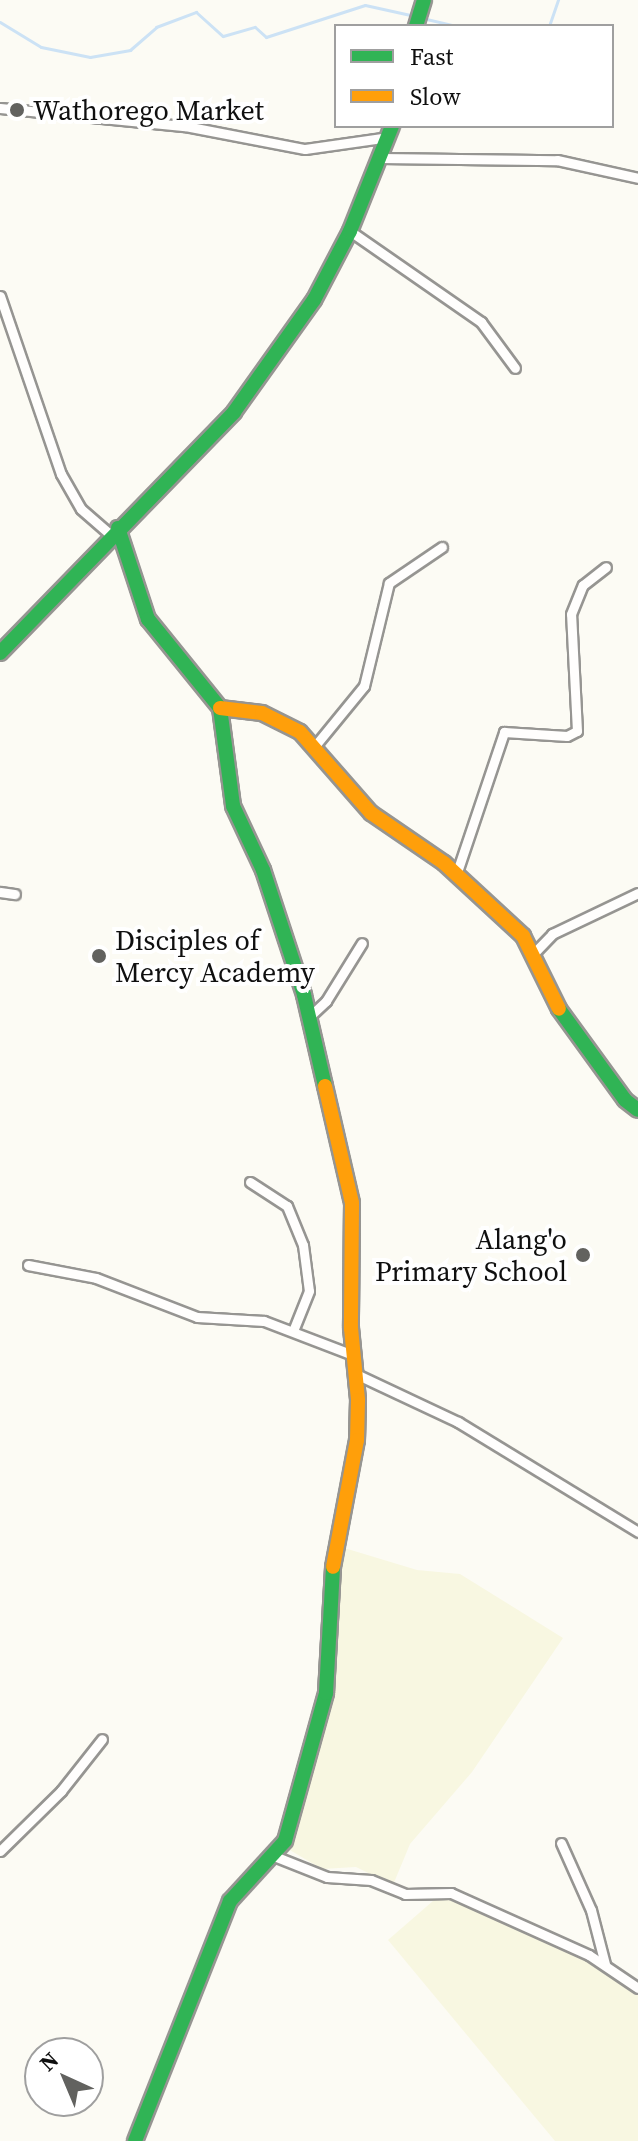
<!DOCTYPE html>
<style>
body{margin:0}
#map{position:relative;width:638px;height:2141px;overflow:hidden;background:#fcfbf4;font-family:"Source Serif 4",serif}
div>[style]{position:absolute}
.farmland>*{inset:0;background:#f8f7e1}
.stream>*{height:3px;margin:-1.5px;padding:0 1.5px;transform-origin:1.5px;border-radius:1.5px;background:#cce2f5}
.roads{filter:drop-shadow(2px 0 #969592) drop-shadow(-2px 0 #969592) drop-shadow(0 2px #969592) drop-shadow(0 -2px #969592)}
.street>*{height:9px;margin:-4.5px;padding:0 4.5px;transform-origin:4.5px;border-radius:4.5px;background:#fffefd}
.fast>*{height:14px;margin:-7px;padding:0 7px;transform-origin:7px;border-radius:7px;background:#30b455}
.slow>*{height:14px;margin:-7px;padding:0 7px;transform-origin:7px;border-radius:7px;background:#ff9f0a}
.dots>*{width:22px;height:22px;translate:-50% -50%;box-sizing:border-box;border:4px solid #fff;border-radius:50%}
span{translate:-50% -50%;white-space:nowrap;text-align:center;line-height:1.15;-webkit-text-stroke:8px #fff;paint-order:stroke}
.poi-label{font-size:28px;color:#0f0f0f}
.left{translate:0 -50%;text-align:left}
.right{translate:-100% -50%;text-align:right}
.legend{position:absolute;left:334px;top:24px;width:280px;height:104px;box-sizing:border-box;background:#fff;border:2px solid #9f9f9f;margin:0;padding:10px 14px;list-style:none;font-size:24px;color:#0f0f0f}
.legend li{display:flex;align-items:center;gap:16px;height:40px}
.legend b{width:40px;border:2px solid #9f9f9f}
.north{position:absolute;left:24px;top:2037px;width:80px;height:80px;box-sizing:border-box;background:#fff;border:2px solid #9f9f9f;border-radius:50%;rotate:316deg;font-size:22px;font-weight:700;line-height:32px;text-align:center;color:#0f0f0f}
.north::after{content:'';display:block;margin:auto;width:28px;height:36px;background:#62625f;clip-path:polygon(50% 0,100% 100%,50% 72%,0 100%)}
</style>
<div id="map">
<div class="farmland">
<div style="clip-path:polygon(341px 1547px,417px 1570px,460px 1574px,563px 1638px,472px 1772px,410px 1844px,393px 1885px,356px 1867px,322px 1869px,288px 1849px,331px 1692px)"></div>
<div style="clip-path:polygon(441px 1894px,558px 1944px,638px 1993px,638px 2141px,555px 2141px,388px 1940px)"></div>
</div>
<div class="stream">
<div style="left:422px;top:18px;width:36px;rotate:13deg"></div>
<div style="left:0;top:22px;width:48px;rotate:31.4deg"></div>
<div style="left:41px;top:47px;width:50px;rotate:11.5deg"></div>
<div style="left:90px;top:57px;width:41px;rotate:-9.9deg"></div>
<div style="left:130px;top:50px;width:35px;rotate:-41deg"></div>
<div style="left:156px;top:27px;width:43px;rotate:-20.6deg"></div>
<div style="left:196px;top:12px;width:36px;rotate:42deg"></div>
<div style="left:223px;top:36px;width:33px;rotate:-16deg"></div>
<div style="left:255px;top:27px;width:15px;rotate:42deg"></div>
<div style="left:266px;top:37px;width:104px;rotate:-17.9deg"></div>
<div style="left:365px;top:5px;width:51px;rotate:12.4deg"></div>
<div style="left:549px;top:26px;width:28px;rotate:-71deg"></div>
</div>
<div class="roads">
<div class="street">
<div style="left:0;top:108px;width:186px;rotate:5.6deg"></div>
<div style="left:185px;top:126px;width:122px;rotate:10.9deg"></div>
<div style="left:305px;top:149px;width:85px;rotate:-8.1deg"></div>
<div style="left:381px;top:158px;width:176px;rotate:0.7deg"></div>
<div style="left:557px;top:160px;width:83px;rotate:12.5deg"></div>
<div style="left:350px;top:231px;width:160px;rotate:34.8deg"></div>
<div style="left:481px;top:322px;width:57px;rotate:53.5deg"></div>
<div style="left:0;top:296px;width:188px;rotate:71.1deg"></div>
<div style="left:61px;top:474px;width:40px;rotate:60.3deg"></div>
<div style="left:81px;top:509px;width:40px;rotate:41deg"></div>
<div style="left:314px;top:747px;width:79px;rotate:-50.7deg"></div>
<div style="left:364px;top:686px;width:106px;rotate:-76.4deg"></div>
<div style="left:389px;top:583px;width:64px;rotate:-34.2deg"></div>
<div style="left:456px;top:875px;width:151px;rotate:-71.4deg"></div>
<div style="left:504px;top:732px;width:63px;rotate:3.6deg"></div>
<div style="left:567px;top:736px;width:11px;rotate:-27deg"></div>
<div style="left:577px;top:731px;width:117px;rotate:-92.9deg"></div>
<div style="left:571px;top:614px;width:31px;rotate:-68deg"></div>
<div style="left:583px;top:585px;width:29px;rotate:-38deg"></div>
<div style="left:0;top:892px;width:15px;rotate:8deg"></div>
<div style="left:533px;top:954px;width:28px;rotate:-46deg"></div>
<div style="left:552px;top:934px;width:95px;rotate:-25.5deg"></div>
<div style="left:310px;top:1016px;width:22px;rotate:-43deg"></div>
<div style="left:326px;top:1001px;width:68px;rotate:-58.2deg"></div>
<div style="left:250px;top:1182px;width:44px;rotate:33deg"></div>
<div style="left:287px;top:1206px;width:42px;rotate:67.7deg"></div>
<div style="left:303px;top:1245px;width:46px;rotate:82.6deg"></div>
<div style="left:309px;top:1291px;width:43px;rotate:111.8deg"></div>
<div style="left:28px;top:1265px;width:69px;rotate:10.8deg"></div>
<div style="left:96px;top:1278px;width:108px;rotate:21.1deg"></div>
<div style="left:197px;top:1317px;width:67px;rotate:3.4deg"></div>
<div style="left:264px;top:1321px;width:95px;rotate:20.9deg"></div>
<div style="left:356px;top:1374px;width:113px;rotate:25.2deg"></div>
<div style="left:458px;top:1422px;width:211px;rotate:31.4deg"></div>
<div style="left:561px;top:1843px;width:73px;rotate:65.9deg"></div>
<div style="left:591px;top:1910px;width:56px;rotate:75.5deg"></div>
<div style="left:0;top:1851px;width:86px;rotate:-44.5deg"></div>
<div style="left:61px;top:1791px;width:66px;rotate:-51.7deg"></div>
<div style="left:274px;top:1856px;width:57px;rotate:21.6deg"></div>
<div style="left:327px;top:1877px;width:44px;rotate:3.9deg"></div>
<div style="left:371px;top:1880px;width:37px;rotate:22deg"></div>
<div style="left:405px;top:1894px;width:46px;rotate:-1.2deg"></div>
<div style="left:451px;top:1893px;width:151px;rotate:24.2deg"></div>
<div style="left:589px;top:1955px;width:59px;rotate:34deg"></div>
</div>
<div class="fast">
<div style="left:416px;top:26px;width:27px;rotate:-73deg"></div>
<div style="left:118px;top:528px;width:96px;rotate:71.8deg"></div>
<div style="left:148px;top:619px;width:114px;rotate:51deg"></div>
<div style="left:220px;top:708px;width:99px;rotate:82.4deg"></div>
<div style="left:233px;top:806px;width:71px;rotate:64.9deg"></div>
<div style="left:263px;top:870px;width:132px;rotate:71.8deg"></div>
<div style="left:304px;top:995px;width:93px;rotate:77deg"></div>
<div style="left:0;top:653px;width:336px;rotate:-45.8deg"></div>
<div style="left:234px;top:412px;width:138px;rotate:-54.5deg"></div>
<div style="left:314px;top:300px;width:78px;rotate:-62.4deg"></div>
<div style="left:350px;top:231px;width:113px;rotate:-68.2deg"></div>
<div style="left:559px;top:1009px;width:112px;rotate:54deg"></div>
<div style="left:625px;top:1100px;width:16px;rotate:38deg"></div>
<div style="left:135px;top:2141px;width:258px;rotate:-68.4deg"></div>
<div style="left:230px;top:1901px;width:81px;rotate:-47.5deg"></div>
<div style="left:285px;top:1841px;width:154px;rotate:-74.5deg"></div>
<div style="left:326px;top:1693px;width:126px;rotate:-86.8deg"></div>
</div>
<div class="slow">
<div style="left:220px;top:708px;width:42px;rotate:6.8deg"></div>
<div style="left:262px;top:713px;width:42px;rotate:26.6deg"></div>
<div style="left:300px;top:732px;width:108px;rotate:48.8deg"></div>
<div style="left:371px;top:813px;width:88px;rotate:34.4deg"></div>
<div style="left:444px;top:863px;width:108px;rotate:42.7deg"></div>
<div style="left:523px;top:936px;width:81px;rotate:63.7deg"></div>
<div style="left:325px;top:1086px;width:120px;rotate:77deg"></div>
<div style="left:352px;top:1203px;width:125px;rotate:90.5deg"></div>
<div style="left:351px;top:1328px;width:72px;rotate:84.4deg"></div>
<div style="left:358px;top:1400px;width:40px;rotate:91.4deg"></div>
<div style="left:357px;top:1440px;width:129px;rotate:100.7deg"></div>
</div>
</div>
<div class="dots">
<div style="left:17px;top:110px;background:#62625f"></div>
<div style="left:99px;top:956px;background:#62625f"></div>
<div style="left:583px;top:1255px;background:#62625f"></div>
</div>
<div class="poi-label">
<span class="left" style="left:33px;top:110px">Wathorego Market</span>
<span class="left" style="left:115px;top:956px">Disciples of<br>Mercy Academy</span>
<span class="right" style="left:567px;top:1255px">Alang'o<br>Primary School</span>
</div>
<ul class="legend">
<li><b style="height:10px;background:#30b455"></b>Fast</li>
<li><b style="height:10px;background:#ff9f0a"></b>Slow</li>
</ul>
<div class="north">N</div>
</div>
